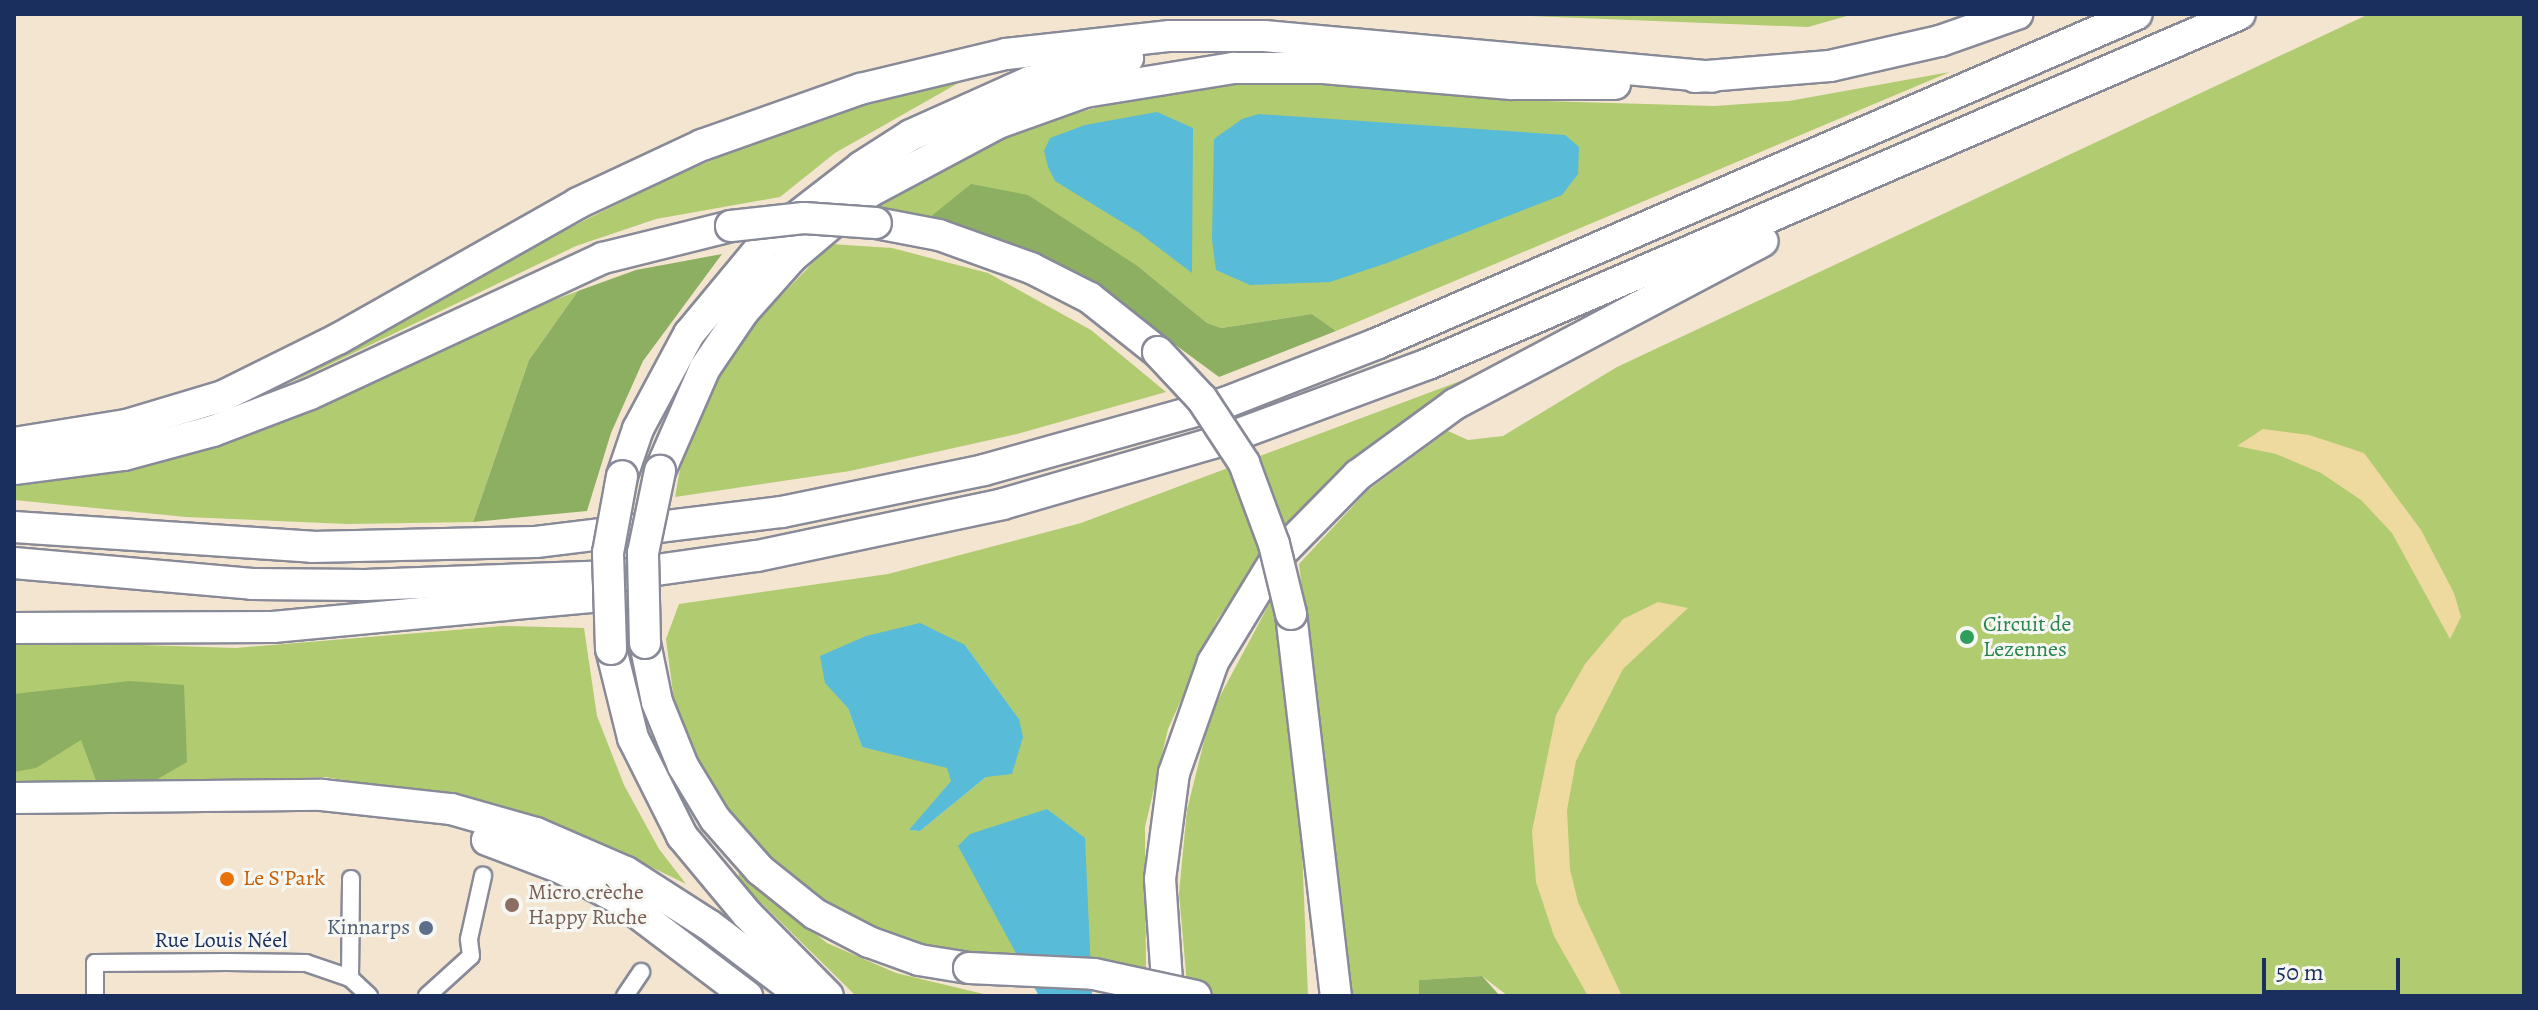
<!DOCTYPE html>
<meta charset="utf-8">
<style>
body{margin:0}
#map{position:relative;width:2538px;height:1010px;overflow:hidden;background:#f4e5d1;font-family:Alegreya,serif}
div>[style]{position:absolute}
.green>*{inset:0;background:#b1cb70}
.forest>*{inset:0;background:#8caf62}
.sand>*{inset:0;background:#eeda9e}
.water>*{inset:0;background:#58bbd7}
.roads{filter:drop-shadow(2px 0 #888a98) drop-shadow(-2px 0 #888a98) drop-shadow(0 2px #888a98) drop-shadow(0 -2px #888a98)}
.street>*{height:16px;margin:-8px;padding:0 8px;transform-origin:8px;border-radius:8px;background:#fff}
.highway>*{height:30px;margin:-15px;padding:0 15px;transform-origin:15px;border-radius:15px;background:#fff}
.bridges{filter:drop-shadow(2px 0 #888a98) drop-shadow(-2px 0 #888a98) drop-shadow(0 2px #888a98) drop-shadow(0 -2px #888a98)}
.highway-bridge>*{height:30px;margin:-15px;padding:0 15px;transform-origin:15px;border-radius:15px;background:#fff}
.dots>*{width:22px;height:22px;translate:-50% -50%;box-sizing:border-box;border:4px solid #f6f6f2;border-radius:50%}
span{translate:-50% -50%;white-space:nowrap;text-align:center;line-height:1.15;-webkit-text-stroke:6px #f6f6f2;paint-order:stroke}
.leisure-label{font-size:22px;color:#27864d}
.left{translate:0 -50%;text-align:left}
.food-label{font-size:22px;color:#c56008}
.education-label{font-size:22px;color:#785e54}
.service-label{font-size:22px;color:#4e5e75}
.right{translate:-100% -50%;text-align:right}
.street-label{font-size:22px;color:#1b2f5e}
.frame{position:absolute;inset:0;border:16px solid #1b2f5e;pointer-events:none}
.scale{position:absolute;left:2262px;top:958px;width:138px;height:36px;box-sizing:border-box;border:4px solid #1b2f5e;border-top:0;padding-left:10px;font-size:24px;line-height:28px;white-space:nowrap;color:#1b2f5e;-webkit-text-stroke:6px #f6f6f2;paint-order:stroke}
</style>
<div id="map">
<div class="green">
<div style="clip-path:polygon(1526px 14px,1854px 14px,1808px 27px,1504px 15px)"></div>
<div style="clip-path:polygon(2369px 14px,2524px 14px,2524px 996px,1508px 996px,1482px 976px,1419px 980px,1419px 996px,1350px 996px,1299px 564px,1367px 491px,1448px 431px,1468px 440px,1503px 436px,1617px 367px)"></div>
<div style="clip-path:polygon(1950px 72px,1336px 331px,1312px 314px,1221px 328px,1207px 323px,1139px 267px,876px 208px,931px 170px,1002px 134px,1167px 88px,1259px 80px,1544px 101px,1714px 106px,1789px 101px)"></div>
<div style="clip-path:polygon(969px 77px,835px 153px,780px 197px,656px 219px,576px 246px,289px 384px,539px 243px,676px 175px,806px 122px)"></div>
<div style="clip-path:polygon(831px 244px,892px 248px,988px 273px,1091px 330px,1166px 392px,1017px 434px,850px 471px,675px 497px,684px 447px,715px 381px,751px 327px)"></div>
<div style="clip-path:polygon(578px 291px,529px 360px,473px 522px,347px 524px,186px 517px,14px 500px,14px 483px,103px 475px,194px 452px,305px 414px,488px 325px)"></div>
<div style="clip-path:polygon(evenodd,1463px 380px,1370px 445px,1316px 495px,1273px 540px,1217px 620px,1168px 729px,1145px 827px,1146px 975px,963px 956px,857px 924px,774px 872px,705px 782px,674px 701px,666px 639px,679px 604px,888px 574px,1081px 523px,1463px 380px,965px 645px,1018px 718px,986px 777px,920px 831px,910px 830px,952px 780px,947px 767px,862px 747px,848px 708px,965px 645px)"></div>
<div style="clip-path:polygon(1275px 593px,1299px 776px,1308px 996px,1188px 996px,1179px 893px,1187px 810px,1211px 713px)"></div>
<div style="clip-path:polygon(503px 626px,584px 628px,597px 716px,624px 785px,659px 849px,686px 884px,614px 849px,483px 805px,326px 777px,149px 784px,14px 782px,14px 641px,236px 648px)"></div>
<div style="clip-path:polygon(739px 873px,827px 943px,896px 973px,992px 996px,856px 996px,738px 880px)"></div>
</div>
<div class="forest">
<div style="clip-path:polygon(971px 184px,1028px 195px,1139px 267px,1207px 323px,1221px 328px,1312px 314px,1336px 331px,1219px 377px,1086px 279px,1012px 244px,929px 218px)"></div>
<div style="clip-path:polygon(722px 254px,643px 361px,611px 433px,587px 511px,473px 522px,529px 360px,578px 291px,636px 270px)"></div>
<div style="clip-path:polygon(130px 681px,184px 685px,187px 762px,149px 784px,97px 783px,81px 740px,36px 768px,14px 772px,14px 694px)"></div>
<div style="clip-path:polygon(1482px 976px,1500px 996px,1419px 996px,1419px 980px)"></div>
</div>
<div class="sand">
<div style="clip-path:polygon(2263px 429px,2309px 435px,2364px 453px,2421px 530px,2454px 593px,2461px 617px,2450px 639px,2392px 533px,2361px 500px,2321px 473px,2276px 454px,2237px 446px)"></div>
<div style="clip-path:polygon(1658px 602px,1688px 608px,1623px 669px,1576px 761px,1567px 810px,1570px 869px,1578px 902px,1622px 996px,1588px 996px,1554px 936px,1536px 882px,1532px 831px,1556px 715px,1585px 664px,1623px 619px)"></div>
</div>
<div class="water">
<div style="clip-path:polygon(1157px 112px,1193px 128px,1192px 273px,1138px 232px,1055px 181px,1048px 167px,1044px 151px,1050px 138px,1085px 125px)"></div>
<div style="clip-path:polygon(1259px 114px,1565px 135px,1579px 147px,1578px 174px,1562px 195px,1387px 263px,1330px 282px,1250px 285px,1216px 270px,1212px 240px,1214px 139px,1242px 119px)"></div>
<div style="clip-path:polygon(920px 623px,965px 645px,1019px 719px,1023px 737px,1012px 774px,986px 777px,920px 831px,909px 830px,951px 781px,947px 768px,862px 747px,848px 708px,825px 683px,820px 656px,866px 636px)"></div>
<div style="clip-path:polygon(1047px 809px,1085px 838px,1092px 996px,1039px 996px,958px 846px,970px 834px)"></div>
</div>
<div class="roads">
<div class="street">
<div style="left:350px;top:978px;width:99px;rotate:-89.4deg"></div>
<div style="left:95px;top:996px;width:33px;rotate:-90deg"></div>
<div style="left:95px;top:963px;width:132px;rotate:-0.4deg"></div>
<div style="left:227px;top:962px;width:79px;rotate:0.7deg"></div>
<div style="left:306px;top:963px;width:46px;rotate:18.8deg"></div>
<div style="left:350px;top:978px;width:26px;rotate:43deg"></div>
<div style="left:427px;top:996px;width:59px;rotate:-42.3deg"></div>
<div style="left:471px;top:956px;width:17px;rotate:-97deg"></div>
<div style="left:469px;top:939px;width:65px;rotate:-77.5deg"></div>
<div style="left:625px;top:996px;width:29px;rotate:-56deg"></div>
</div>
<div class="highway">
<div style="left:1695px;top:77px;width:135px;rotate:-4.7deg"></div>
<div style="left:1830px;top:66px;width:113px;rotate:-12.8deg"></div>
<div style="left:1940px;top:41px;width:82px;rotate:-19.3deg"></div>
<div style="left:876px;top:223px;width:64px;rotate:10.8deg"></div>
<div style="left:939px;top:235px;width:98px;rotate:19.7deg"></div>
<div style="left:1031px;top:268px;width:66px;rotate:27deg"></div>
<div style="left:1090px;top:298px;width:87px;rotate:38.5deg"></div>
<div style="left:14px;top:443px;width:113px;rotate:-9.1deg"></div>
<div style="left:126px;top:425px;width:101px;rotate:-16.6deg"></div>
<div style="left:223px;top:396px;width:128px;rotate:-26.4deg"></div>
<div style="left:338px;top:339px;width:276px;rotate:-29.5deg"></div>
<div style="left:578px;top:203px;width:137px;rotate:-25.1deg"></div>
<div style="left:702px;top:145px;width:168px;rotate:-19.5deg"></div>
<div style="left:860px;top:89px;width:150px;rotate:-13.5deg"></div>
<div style="left:1006px;top:54px;width:165px;rotate:-6.3deg"></div>
<div style="left:1170px;top:36px;width:94px"></div>
<div style="left:1264px;top:36px;width:450px;rotate:5.2deg"></div>
<div style="left:14px;top:469px;width:111px;rotate:-7.3deg"></div>
<div style="left:124px;top:455px;width:92px;rotate:-15.1deg"></div>
<div style="left:213px;top:431px;width:104px;rotate:-20.9deg"></div>
<div style="left:310px;top:394px;width:323px;rotate:-24.9deg"></div>
<div style="left:603px;top:258px;width:132px;rotate:-14deg"></div>
<div style="left:660px;top:471px;width:112px;rotate:-66.4deg"></div>
<div style="left:705px;top:368px;width:68px;rotate:-55.8deg"></div>
<div style="left:743px;top:312px;width:74px;rotate:-48.3deg"></div>
<div style="left:792px;top:257px;width:101px;rotate:-40.2deg"></div>
<div style="left:869px;top:192px;width:146px;rotate:-28.1deg"></div>
<div style="left:998px;top:123px;width:92px;rotate:-19.6deg"></div>
<div style="left:1085px;top:92px;width:151px;rotate:-9.2deg"></div>
<div style="left:1234px;top:68px;width:89px"></div>
<div style="left:1323px;top:68px;width:189px;rotate:4.9deg"></div>
<div style="left:1511px;top:84px;width:104px"></div>
<div style="left:622px;top:476px;width:50px;rotate:-71.2deg"></div>
<div style="left:638px;top:429px;width:108px;rotate:-61.8deg"></div>
<div style="left:689px;top:334px;width:124px;rotate:-50.3deg"></div>
<div style="left:768px;top:239px;width:118px;rotate:-37.7deg"></div>
<div style="left:861px;top:167px;width:59px;rotate:-32.6deg"></div>
<div style="left:911px;top:135px;width:129px;rotate:-24.2deg"></div>
<div style="left:1029px;top:82px;width:102px;rotate:-13.6deg"></div>
<div style="left:14px;top:527px;width:299px;rotate:3.8deg"></div>
<div style="left:312px;top:547px;width:224px;rotate:-1.3deg"></div>
<div style="left:536px;top:542px;width:248px;rotate:-7deg"></div>
<div style="left:782px;top:512px;width:206px;rotate:-11.7deg"></div>
<div style="left:984px;top:470px;width:252px;rotate:-15.6deg"></div>
<div style="left:1227px;top:402px;width:160px;rotate:-21.3deg"></div>
<div style="left:1376px;top:344px;width:829px;rotate:-23.44deg"></div>
<div style="left:14px;top:563px;width:239px;rotate:5deg"></div>
<div style="left:252px;top:584px;width:113px;rotate:0.5deg"></div>
<div style="left:365px;top:585px;width:249px;rotate:-2.1deg"></div>
<div style="left:614px;top:576px;width:144px;rotate:-8deg"></div>
<div style="left:757px;top:556px;width:251px;rotate:-11.9deg"></div>
<div style="left:1003px;top:504px;width:223px;rotate:-16.2deg"></div>
<div style="left:1217px;top:442px;width:225px;rotate:-20.3deg"></div>
<div style="left:1428px;top:364px;width:884px;rotate:-23.32deg"></div>
<div style="left:1291px;top:614px;width:385px;rotate:83.3deg"></div>
<div style="left:14px;top:628px;width:259px;rotate:-0.2deg"></div>
<div style="left:273px;top:627px;width:330px;rotate:-5.4deg"></div>
<div style="left:645px;top:643px;width:60px;rotate:78.5deg"></div>
<div style="left:657px;top:702px;width:69px;rotate:67.9deg"></div>
<div style="left:683px;top:766px;width:62px;rotate:58.9deg"></div>
<div style="left:715px;top:819px;width:68px;rotate:48.6deg"></div>
<div style="left:760px;top:870px;width:70px;rotate:38.7deg"></div>
<div style="left:815px;top:914px;width:61px;rotate:27.4deg"></div>
<div style="left:869px;top:942px;width:53px;rotate:19.8deg"></div>
<div style="left:919px;top:960px;width:51px;rotate:9.1deg"></div>
<div style="left:611px;top:649px;width:92px;rotate:76.1deg"></div>
<div style="left:633px;top:738px;width:110px;rotate:63.4deg"></div>
<div style="left:682px;top:836px;width:102px;rotate:50.2deg"></div>
<div style="left:747px;top:914px;width:115px;rotate:45.4deg"></div>
<div style="left:14px;top:798px;width:308px;rotate:-0.6deg"></div>
<div style="left:322px;top:795px;width:130px;rotate:6.2deg"></div>
<div style="left:451px;top:809px;width:88px;rotate:15.8deg"></div>
<div style="left:536px;top:833px;width:98px;rotate:23.4deg"></div>
<div style="left:626px;top:872px;width:98px;rotate:32.6deg"></div>
<div style="left:709px;top:925px;width:118px;rotate:37.1deg"></div>
<div style="left:487px;top:840px;width:79px;rotate:20.7deg"></div>
<div style="left:561px;top:868px;width:66px;rotate:28.1deg"></div>
<div style="left:619px;top:899px;width:161px;rotate:37.2deg"></div>
<div style="left:1168px;top:996px;width:117px;rotate:-93.9deg"></div>
<div style="left:1160px;top:879px;width:107px;rotate:-82.5deg"></div>
<div style="left:1174px;top:773px;width:118px;rotate:-70.6deg"></div>
<div style="left:1213px;top:662px;width:123px;rotate:-58.6deg"></div>
<div style="left:1277px;top:557px;width:115px;rotate:-45.4deg"></div>
<div style="left:1358px;top:475px;width:120px;rotate:-36.2deg"></div>
<div style="left:1455px;top:404px;width:348px;rotate:-27.9deg"></div>
</div>
</div>
<div class="bridges">
<div class="highway-bridge">
<div style="left:731px;top:226px;width:73px;rotate:-6.3deg"></div>
<div style="left:804px;top:218px;width:72px;rotate:4deg"></div>
<div style="left:1158px;top:352px;width:64px;rotate:46.9deg"></div>
<div style="left:1202px;top:399px;width:77px;rotate:56.7deg"></div>
<div style="left:1244px;top:463px;width:86px;rotate:69.7deg"></div>
<div style="left:1274px;top:544px;width:72px;rotate:76.3deg"></div>
<div style="left:645px;top:643px;width:90px;rotate:-91.3deg"></div>
<div style="left:643px;top:553px;width:84px;rotate:-78.3deg"></div>
<div style="left:611px;top:649px;width:96px;rotate:-91.8deg"></div>
<div style="left:608px;top:553px;width:78px;rotate:-79.7deg"></div>
<div style="left:969px;top:968px;width:125px;rotate:2.7deg"></div>
<div style="left:1094px;top:974px;width:104px;rotate:12.2deg"></div>
</div>
</div>
<div class="dots">
<div style="left:1967px;top:637px;background:#2e9e5b"></div>
<div style="left:227px;top:879px;background:#e8710a"></div>
<div style="left:512px;top:905px;background:#8d6e63"></div>
<div style="left:426px;top:928px;background:#5c6f8a"></div>
</div>
<div class="leisure-label">
<span class="left" style="left:1983px;top:637px">Circuit de<br>Lezennes</span>
</div>
<div class="food-label">
<span class="left" style="left:243px;top:879px">Le S'Park</span>
</div>
<div class="education-label">
<span class="left" style="left:528px;top:905px">Micro crèche<br>Happy Ruche</span>
</div>
<div class="service-label">
<span class="right" style="left:410px;top:928px">Kinnarps</span>
</div>
<div class="street-label">
<span style="left:221px;top:941px">Rue Louis Néel</span>
</div>
<div class="frame"></div>
<div class="scale">50 m</div>
</div>
